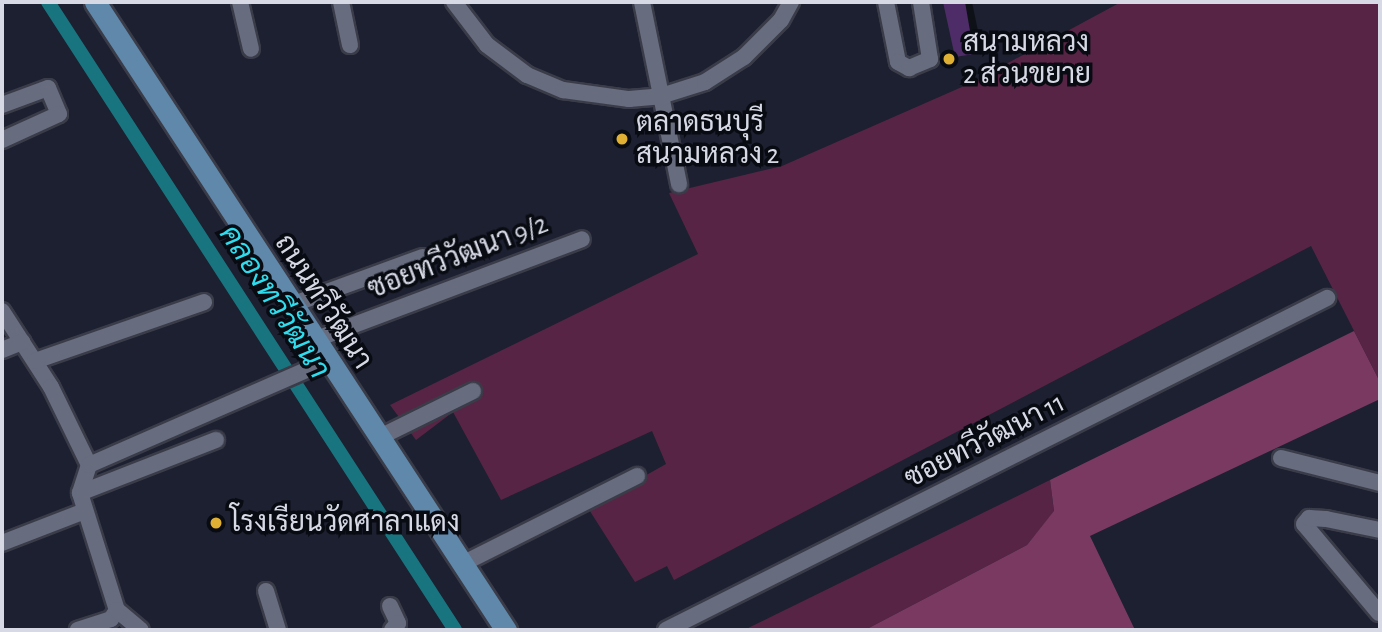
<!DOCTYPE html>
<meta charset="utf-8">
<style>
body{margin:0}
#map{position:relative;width:1382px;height:632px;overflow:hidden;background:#1d2030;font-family:"Alegreya Sans",Sarabun,sans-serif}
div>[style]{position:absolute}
.green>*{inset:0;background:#582445}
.forest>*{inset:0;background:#793961}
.shadow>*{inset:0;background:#0007}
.canal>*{height:14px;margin:-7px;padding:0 7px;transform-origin:7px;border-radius:7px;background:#18757f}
.building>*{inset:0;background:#4e2c67}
.roads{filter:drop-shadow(2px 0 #3a3c49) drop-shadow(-2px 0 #3a3c49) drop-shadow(0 2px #3a3c49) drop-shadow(0 -2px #3a3c49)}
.minor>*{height:16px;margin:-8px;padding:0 8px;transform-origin:8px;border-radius:8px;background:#676c7f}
.major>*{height:21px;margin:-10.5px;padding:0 10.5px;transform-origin:10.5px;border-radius:10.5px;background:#5f88aa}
.dots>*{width:19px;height:19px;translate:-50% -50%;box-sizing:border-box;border:4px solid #090b12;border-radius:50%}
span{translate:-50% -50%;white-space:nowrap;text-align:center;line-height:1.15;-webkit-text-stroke:7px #090b12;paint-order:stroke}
.poi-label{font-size:28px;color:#d7dae5}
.left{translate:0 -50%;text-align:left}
.street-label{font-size:28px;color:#d7dae5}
.water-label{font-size:30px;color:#2edced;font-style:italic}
.frame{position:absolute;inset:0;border:4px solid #d7dae5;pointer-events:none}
</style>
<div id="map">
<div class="green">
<div style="clip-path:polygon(1121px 2px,1380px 2px,1380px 382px,1311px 246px,674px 580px,667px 566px,635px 582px,588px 508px,666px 464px,652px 431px,501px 500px,453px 412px,416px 440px,390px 405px,698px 254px,669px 193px,782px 166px,971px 83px)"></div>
<div style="clip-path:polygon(1050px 480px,1054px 512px,1027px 545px,865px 630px,744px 630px)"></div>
</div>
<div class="forest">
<div style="clip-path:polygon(1354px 331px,1380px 382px,1380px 399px,1090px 536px,1135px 630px,865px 630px,1027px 545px,1054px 511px,1050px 480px)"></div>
</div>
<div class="shadow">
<div style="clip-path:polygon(945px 2px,972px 2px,981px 45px,974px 52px,956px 55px)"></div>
</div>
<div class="canal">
<div style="left:48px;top:2px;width:748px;rotate:57.05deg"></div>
</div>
<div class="building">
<div style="clip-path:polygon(943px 2px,965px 2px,974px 54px,955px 57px)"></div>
</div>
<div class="roads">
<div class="minor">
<div style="left:240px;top:2px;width:48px;rotate:76.8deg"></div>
<div style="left:341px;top:2px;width:44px;rotate:78.2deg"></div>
<div style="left:454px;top:2px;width:54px;rotate:52.5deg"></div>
<div style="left:487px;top:45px;width:50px;rotate:36.9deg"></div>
<div style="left:527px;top:75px;width:39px;rotate:23deg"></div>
<div style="left:563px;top:90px;width:67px;rotate:7.8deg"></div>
<div style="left:629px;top:99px;width:32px;rotate:-5deg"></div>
<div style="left:661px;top:96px;width:46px;rotate:-17.7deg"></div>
<div style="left:705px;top:82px;width:46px;rotate:-32.7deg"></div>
<div style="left:744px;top:57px;width:52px;rotate:-45deg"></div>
<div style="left:781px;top:20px;width:21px;rotate:-61deg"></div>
<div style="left:642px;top:2px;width:186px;rotate:78.5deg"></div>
<div style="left:886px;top:2px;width:61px;rotate:78.7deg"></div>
<div style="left:898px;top:62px;width:13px;rotate:29deg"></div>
<div style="left:909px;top:68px;width:23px;rotate:-23deg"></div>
<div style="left:930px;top:59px;width:58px;rotate:-99deg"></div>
<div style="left:2px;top:105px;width:49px;rotate:-20.3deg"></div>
<div style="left:48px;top:88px;width:28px;rotate:67deg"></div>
<div style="left:59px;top:114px;width:63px;rotate:155.5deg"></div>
<div style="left:291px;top:305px;width:140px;rotate:-20deg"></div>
<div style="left:2px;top:311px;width:90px;rotate:57.2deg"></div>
<div style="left:51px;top:387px;width:87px;rotate:64deg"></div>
<div style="left:89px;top:465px;width:29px;rotate:108deg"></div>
<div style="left:80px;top:493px;width:123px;rotate:72.5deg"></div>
<div style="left:117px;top:610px;width:11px;rotate:124deg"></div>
<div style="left:111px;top:619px;width:35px;rotate:162deg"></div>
<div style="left:314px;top:340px;width:286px;rotate:-20.6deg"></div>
<div style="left:2px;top:350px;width:22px;rotate:-22deg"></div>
<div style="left:35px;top:361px;width:179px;rotate:-19.2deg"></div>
<div style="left:378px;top:438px;width:106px;rotate:-26.3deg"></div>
<div style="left:1281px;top:458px;width:102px;rotate:14.2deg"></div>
<div style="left:89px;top:465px;width:260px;rotate:-23.6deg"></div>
<div style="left:80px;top:493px;width:146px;rotate:-21.3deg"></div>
<div style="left:2px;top:543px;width:89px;rotate:-21.1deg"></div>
<div style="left:462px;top:564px;width:196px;rotate:-26.7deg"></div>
<div style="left:266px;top:591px;width:41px;rotate:72.9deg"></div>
<div style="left:390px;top:606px;width:19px;rotate:65deg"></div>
<div style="left:398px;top:623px;width:9px;rotate:131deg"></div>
<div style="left:117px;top:610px;width:31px;rotate:40deg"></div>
<div style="left:1379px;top:613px;width:116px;rotate:-130.1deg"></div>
<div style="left:1304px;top:524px;width:8px;rotate:-50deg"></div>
<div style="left:1309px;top:518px;width:17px;rotate:3deg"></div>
<div style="left:1326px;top:519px;width:55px;rotate:11.5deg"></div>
<div style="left:666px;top:630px;width:740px;rotate:-26.67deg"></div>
</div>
<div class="major">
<div style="left:95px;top:2px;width:751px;rotate:56.8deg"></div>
</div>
</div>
<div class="dots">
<div style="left:949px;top:59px;background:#dfb034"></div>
<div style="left:622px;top:139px;background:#dfb034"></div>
<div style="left:216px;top:523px;background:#dfb034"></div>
</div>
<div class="poi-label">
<span class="left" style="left:963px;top:59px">สนามหลวง<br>2 ส่วนขยาย</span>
<span class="left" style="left:636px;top:139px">ตลาดธนบุรี<br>สนามหลวง 2</span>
<span class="left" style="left:230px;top:523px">โรงเรียนวัดศาลาแดง</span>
</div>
<div class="street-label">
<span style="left:458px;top:257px;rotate:-21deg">ซอยทวีวัฒนา 9/2</span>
<span style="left:323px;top:302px;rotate:57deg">ถนนทวีวัฒนา</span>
<span style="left:985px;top:441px;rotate:-27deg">ซอยทวีวัฒนา 11</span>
</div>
<div class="water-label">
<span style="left:274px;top:302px;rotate:57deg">คลองทวีวัฒนา</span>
</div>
<div class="frame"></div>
</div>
